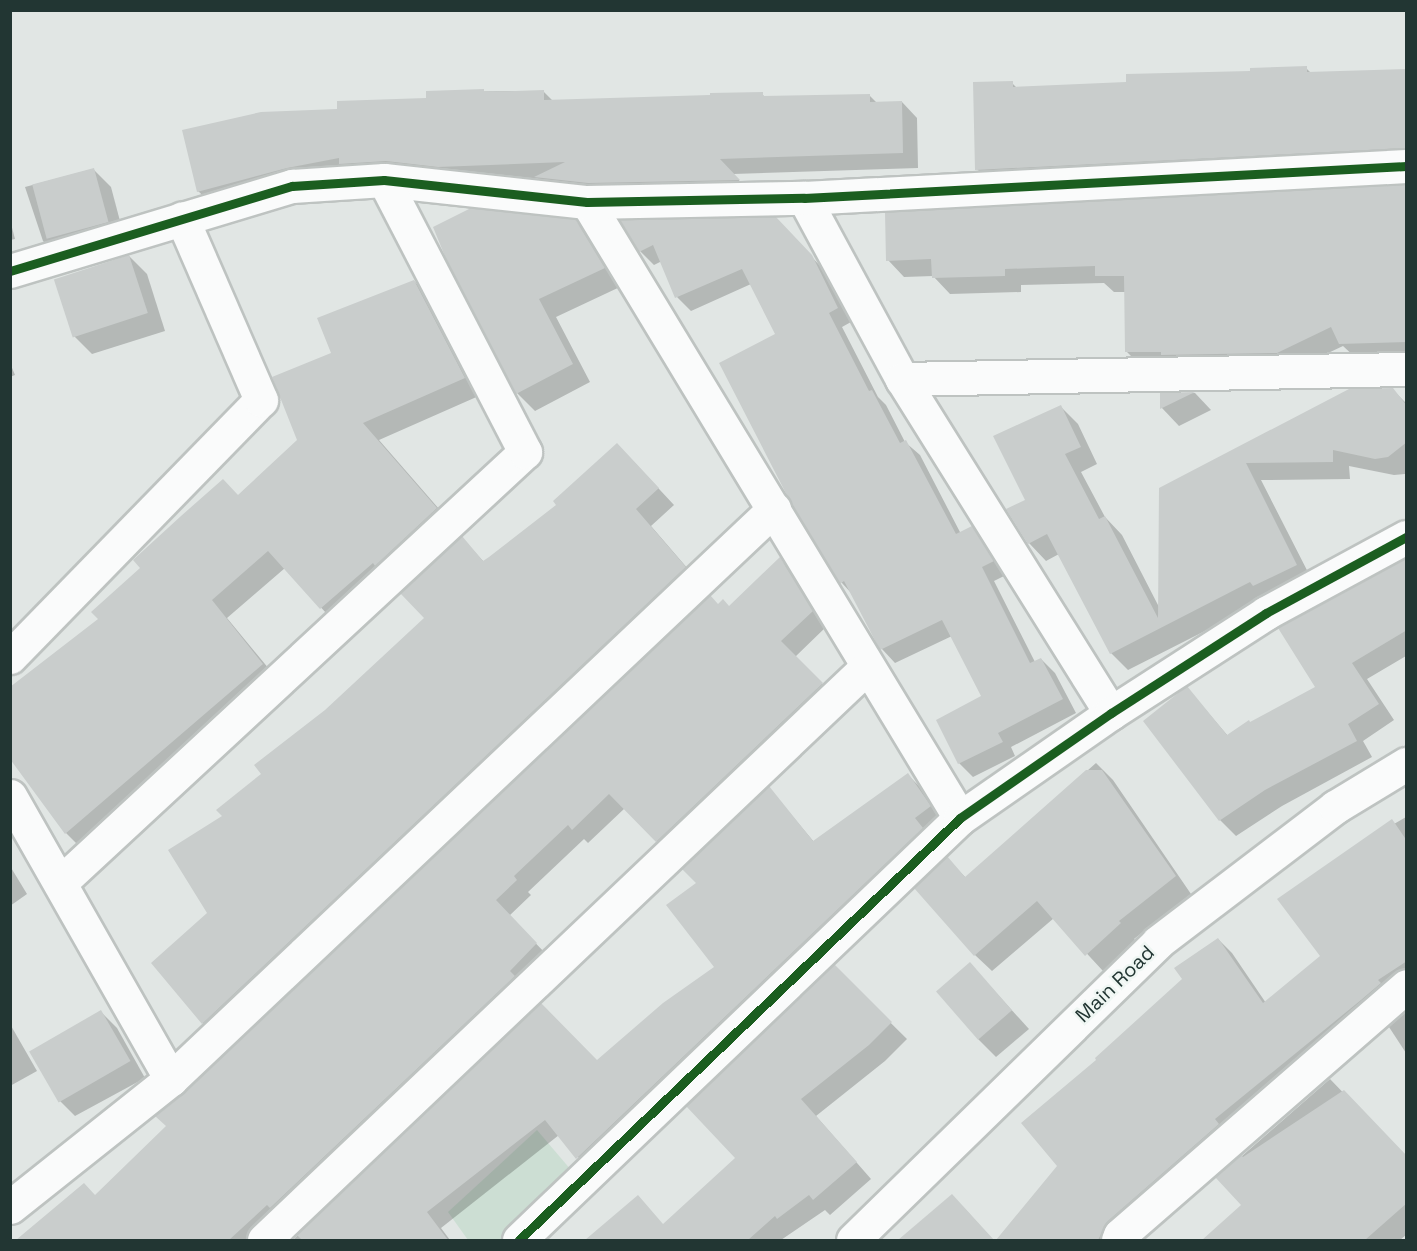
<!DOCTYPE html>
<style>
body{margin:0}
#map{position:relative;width:1417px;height:1251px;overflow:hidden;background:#e1e6e4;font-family:"Space Grotesk",sans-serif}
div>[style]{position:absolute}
.green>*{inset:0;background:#ccded3}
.shadow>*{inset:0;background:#0003}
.building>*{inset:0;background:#c9cdcc;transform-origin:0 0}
.roads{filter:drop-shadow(2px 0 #bec3c1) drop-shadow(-2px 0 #bec3c1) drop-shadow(0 2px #bec3c1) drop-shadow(0 -2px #bec3c1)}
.minor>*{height:33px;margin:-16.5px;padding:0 16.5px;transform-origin:16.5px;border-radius:16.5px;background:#fafbfb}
.tertiary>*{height:33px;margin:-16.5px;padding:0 16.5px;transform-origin:16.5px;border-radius:16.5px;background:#fafbfb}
.cycleway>*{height:9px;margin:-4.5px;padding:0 4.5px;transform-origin:4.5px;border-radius:4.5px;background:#1b5e20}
span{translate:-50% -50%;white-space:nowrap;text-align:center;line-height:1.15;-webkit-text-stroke:5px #eff6f3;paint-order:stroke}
.street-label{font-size:20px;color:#223633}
.frame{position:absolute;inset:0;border:12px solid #223633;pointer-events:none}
</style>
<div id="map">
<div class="green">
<div style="clip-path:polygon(537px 1130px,577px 1177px,509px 1240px,468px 1240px,448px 1212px)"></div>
</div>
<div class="shadow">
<div style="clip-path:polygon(1306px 68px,1312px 74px,1406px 71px,1406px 164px,994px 186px,977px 169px,1012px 83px,1017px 88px,1128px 84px)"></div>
<div style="clip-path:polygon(543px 91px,553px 101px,762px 94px,765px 97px,869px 95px,877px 103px,902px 102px,917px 118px,918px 168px,733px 174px,753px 195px,551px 192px,537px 178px,454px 182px,214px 206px,198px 191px,339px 110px,428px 99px,428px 92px)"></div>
<div style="clip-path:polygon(93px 169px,111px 187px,125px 240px,61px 259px,43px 241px,25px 187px)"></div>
<div style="clip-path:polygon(1406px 186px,1406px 358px,1358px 360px,1343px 346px,1294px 369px,1144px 369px,1127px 352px,1126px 292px,1114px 292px,1104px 283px,1021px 285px,1021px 292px,950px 294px,933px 276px,904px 277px,888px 260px)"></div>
<div style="clip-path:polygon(10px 220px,15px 239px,10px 240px)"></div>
<div style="clip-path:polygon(575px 221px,593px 239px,622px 286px,556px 317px,590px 382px,535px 411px,517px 393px,451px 265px)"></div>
<div style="clip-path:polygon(623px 222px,789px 233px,825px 271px,851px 322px,842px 327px,878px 397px,886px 405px,905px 442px,920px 455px,961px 534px,972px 528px,986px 542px,1006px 575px,994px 581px,1035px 662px,1041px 659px,1055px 673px,1076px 713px,1011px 747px,1015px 756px,973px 777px,959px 763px,983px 697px,952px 636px,895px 663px,882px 649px,853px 595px,842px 583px,793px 504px,777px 335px,751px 284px,691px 311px,677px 297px,662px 261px,654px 265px,640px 251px)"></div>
<div style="clip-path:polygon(129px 256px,147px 274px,165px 331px,92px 354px,74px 336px)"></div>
<div style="clip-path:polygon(414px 281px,431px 298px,481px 395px,379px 440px,453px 525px,337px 625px,285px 568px,227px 618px,279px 681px,83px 850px,66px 833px,10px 757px,100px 619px,299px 441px,333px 354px)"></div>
<div style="clip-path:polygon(10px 363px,15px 375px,10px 377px)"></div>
<div style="clip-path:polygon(1393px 390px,1406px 403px,1405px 474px,1394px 475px,1349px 466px,1350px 479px,1261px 480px,1313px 582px,1268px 599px,1128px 670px,1111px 653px,1059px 554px,1046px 561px,1029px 543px,1027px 501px,1060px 406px,1078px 424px,1097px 464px,1081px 472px,1105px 517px,1122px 535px,1159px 607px,1161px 489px)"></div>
<div style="clip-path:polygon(1195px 393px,1211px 410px,1179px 426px,1162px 408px,1162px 394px)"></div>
<div style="clip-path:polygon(633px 461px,674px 505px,651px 526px,701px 584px,220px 1039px,203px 1023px,209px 913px,224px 817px,326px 711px,426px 618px,462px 538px,484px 562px)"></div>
<div style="clip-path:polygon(780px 560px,795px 574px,827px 626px,795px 657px,837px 699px,672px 856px,625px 808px,588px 843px,584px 839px,528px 892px,531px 895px,509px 916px,551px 959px,267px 1240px,32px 1240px,95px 1196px,168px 1127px,185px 1094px,718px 605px,729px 608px)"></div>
<div style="clip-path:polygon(1406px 560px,1406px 656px,1367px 679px,1394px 720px,1363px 741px,1372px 757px,1282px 806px,1236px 836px,1220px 820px,1187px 688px,1228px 736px,1317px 688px)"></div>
<div style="clip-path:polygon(1096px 763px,1113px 780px,1191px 894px,1134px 939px,1136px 941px,1103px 971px,1054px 918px,992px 971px,975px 955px,947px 858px,966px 878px)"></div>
<div style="clip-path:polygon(908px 775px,922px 789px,945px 822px,592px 1173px,559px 1135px,441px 1228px,450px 1240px,293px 1240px,541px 1005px,597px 1062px,716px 967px,698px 883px,769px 788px,814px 842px)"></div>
<div style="clip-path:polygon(1406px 817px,1406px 986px,1118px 1240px,998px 1240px,1059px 1166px,1099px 1060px,1184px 979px,1218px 939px,1232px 953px,1266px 1003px,1322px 956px,1394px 824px)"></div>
<div style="clip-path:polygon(10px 866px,27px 894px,10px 906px)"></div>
<div style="clip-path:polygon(970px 964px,1029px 1029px,996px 1057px,978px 1039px)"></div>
<div style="clip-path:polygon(834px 967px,907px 1039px,885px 1061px,816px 1116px,871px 1179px,830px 1215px,825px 1210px,781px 1240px,622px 1240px,607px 1224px,664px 1225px,737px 1159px)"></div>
<div style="clip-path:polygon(1406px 1011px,1406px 1053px,1389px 1027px)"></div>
<div style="clip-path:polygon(101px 1012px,117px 1028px,145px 1078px,75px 1116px,59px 1100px)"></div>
<div style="clip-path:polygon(10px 1024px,37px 1071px,10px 1086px)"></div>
<div style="clip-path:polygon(1330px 1079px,1406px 1158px,1406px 1235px,1400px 1240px,1204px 1240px,1243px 1205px,1218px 1177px)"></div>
<div style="clip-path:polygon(965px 1209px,993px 1240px,901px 1240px)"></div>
</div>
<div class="building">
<div style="clip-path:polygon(1307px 66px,1307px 72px,1407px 69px,1407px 148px,975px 170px,973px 82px,1013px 81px,1013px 87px,1126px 82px,1126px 74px,1250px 71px,1250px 68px)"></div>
<div style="clip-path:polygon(484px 89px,484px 92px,544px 90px,544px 100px,710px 95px,710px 93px,763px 92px,763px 96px,870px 94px,870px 102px,902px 101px,903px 153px,720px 159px,740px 180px,588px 183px,534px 177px,565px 162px,438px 167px,386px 161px,339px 164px,339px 158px,287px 168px,197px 192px,182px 130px,261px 112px,337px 109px,337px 101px,426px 98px,426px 91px)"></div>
<div style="left:94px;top:168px;width:56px;height:64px;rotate:75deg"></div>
<div style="clip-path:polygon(1407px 185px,1407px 342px,1339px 344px,1331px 327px,1277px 353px,1161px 355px,1161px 352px,1125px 352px,1124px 276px,1095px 276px,1095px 266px,1005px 269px,1005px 276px,932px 278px,931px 259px,886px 261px,885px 212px)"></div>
<div style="clip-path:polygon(471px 208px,576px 220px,605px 268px,539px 299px,573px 364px,516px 394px,449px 266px,433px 227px)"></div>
<div style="clip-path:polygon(776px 217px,812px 255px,838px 308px,829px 313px,869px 391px,872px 390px,900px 443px,906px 440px,956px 534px,972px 526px,994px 561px,982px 567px,1030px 663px,1041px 658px,1063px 699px,998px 733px,1003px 742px,958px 764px,936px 720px,981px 696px,942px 620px,880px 650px,844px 581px,840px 584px,792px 505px,719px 363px,775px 334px,742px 269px,675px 298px,653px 245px,639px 252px,620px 220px)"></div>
<div style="left:129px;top:255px;width:61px;height:79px;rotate:72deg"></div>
<div style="clip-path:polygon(414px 280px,465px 378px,363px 423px,437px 508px,375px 566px,373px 563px,320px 609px,268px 551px,212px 600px,263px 664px,65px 834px,10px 759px,10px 687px,98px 619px,91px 612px,140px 568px,133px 560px,181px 516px,223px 479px,238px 495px,297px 440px,272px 377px,331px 353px,317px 318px)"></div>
<div style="clip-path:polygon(1393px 388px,1407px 406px,1407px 442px,1388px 457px,1375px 459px,1333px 450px,1333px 462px,1246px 463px,1297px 565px,1253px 586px,1250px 582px,1110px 654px,1047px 534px,1028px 544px,1006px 509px,1025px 500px,993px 436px,1061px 405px,1081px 447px,1065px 454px,1099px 519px,1105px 516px,1158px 618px,1159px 488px,1349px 389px)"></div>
<div style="clip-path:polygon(1195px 392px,1160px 409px,1160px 393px)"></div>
<div style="clip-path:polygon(617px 443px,659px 488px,636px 509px,686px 567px,202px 1024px,151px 963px,207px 913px,168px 850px,222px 816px,216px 810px,261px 774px,254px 765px,325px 710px,424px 618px,400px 593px,462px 536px,483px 561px,489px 557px,556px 505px,553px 501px)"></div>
<div style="clip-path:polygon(780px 557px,813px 611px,781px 641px,823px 683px,656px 842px,609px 794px,572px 830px,568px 825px,514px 876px,517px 880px,496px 900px,537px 943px,510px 971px,515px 976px,270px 1208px,267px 1205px,229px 1240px,16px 1240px,84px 1183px,95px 1195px,166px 1126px,155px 1116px,184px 1093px,710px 595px,718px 604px,723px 599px,729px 606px)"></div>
<div style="clip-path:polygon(1407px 558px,1407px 630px,1352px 663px,1379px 704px,1348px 724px,1357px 741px,1265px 790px,1219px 821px,1143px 721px,1187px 686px,1227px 735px,1249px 720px,1250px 722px,1315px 687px,1278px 628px)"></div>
<div style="clip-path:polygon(1086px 770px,1102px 770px,1176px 876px,1119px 921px,1121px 923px,1085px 956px,1037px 901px,974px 956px,914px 888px,947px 856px,965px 877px)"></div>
<div style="clip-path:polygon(908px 773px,931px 806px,915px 818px,923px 828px,576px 1159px,545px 1120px,427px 1212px,448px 1240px,302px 1240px,297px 1235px,541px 1003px,597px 1060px,663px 1003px,714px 967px,666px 905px,696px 883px,682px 869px,769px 786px,813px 841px)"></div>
<div style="clip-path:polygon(1392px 819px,1407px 841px,1407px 961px,1378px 980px,1381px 983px,1361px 1000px,1215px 1119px,1219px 1124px,1108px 1221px,1098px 1240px,996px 1240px,1057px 1166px,1021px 1123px,1096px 1060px,1095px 1058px,1182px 979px,1174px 968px,1218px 938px,1263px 1003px,1320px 956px,1277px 899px)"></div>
<div style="left:970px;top:962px;width:64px;height:45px;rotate:49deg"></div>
<div style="clip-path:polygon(834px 964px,892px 1022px,869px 1045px,801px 1099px,857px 1162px,813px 1200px,809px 1195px,777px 1219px,775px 1216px,748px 1240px,585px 1240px,638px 1195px,663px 1224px,735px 1158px,686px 1106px)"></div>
<div style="left:101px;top:1010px;width:59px;height:83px;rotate:60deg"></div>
<div style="clip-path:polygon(1344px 1090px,1407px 1156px,1407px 1203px,1365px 1240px,1202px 1240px,1241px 1205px,1215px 1177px,1241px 1155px,1243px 1157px)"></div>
<div style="clip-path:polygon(952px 1194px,994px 1240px,898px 1240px)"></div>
</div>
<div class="roads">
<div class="minor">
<div style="left:804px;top:198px;width:206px;rotate:61.6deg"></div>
<div style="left:902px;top:379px;width:394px;rotate:58deg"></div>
<div style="left:587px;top:202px;width:720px;rotate:58.8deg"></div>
<div style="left:10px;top:271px;width:295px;rotate:-16.8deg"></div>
<div style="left:292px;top:186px;width:92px;rotate:-3.7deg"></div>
<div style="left:384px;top:180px;width:204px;rotate:6.2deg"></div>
<div style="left:587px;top:202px;width:217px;rotate:-1.1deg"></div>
<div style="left:804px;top:198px;width:603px;rotate:-3.04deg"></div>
<div style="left:902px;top:379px;width:504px;rotate:-1.14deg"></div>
<div style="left:10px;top:657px;width:359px;rotate:-45.7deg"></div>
<div style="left:261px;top:400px;width:198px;rotate:-113.5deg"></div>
<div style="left:10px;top:796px;width:326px;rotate:60.4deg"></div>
<div style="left:60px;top:883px;width:634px;rotate:-42.83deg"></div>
<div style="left:525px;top:452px;width:306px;rotate:-117.4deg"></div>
<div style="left:10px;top:1207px;width:206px;rotate:-38.5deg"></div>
<div style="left:171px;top:1079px;width:830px;rotate:-43.39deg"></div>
<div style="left:264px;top:1240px;width:832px;rotate:-43.54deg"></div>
<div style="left:519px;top:1240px;width:610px;rotate:-43.74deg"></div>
<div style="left:960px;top:818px;width:184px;rotate:-34.8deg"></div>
<div style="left:1111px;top:713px;width:184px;rotate:-32.8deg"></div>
<div style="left:1266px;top:613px;width:159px;rotate:-28.5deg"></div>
<div style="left:1118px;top:1240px;width:5px;rotate:-68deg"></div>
<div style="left:1120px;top:1235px;width:379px;rotate:-41deg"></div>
</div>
<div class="tertiary">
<div style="left:853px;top:1240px;width:426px;rotate:-44.3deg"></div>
<div style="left:1158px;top:942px;width:223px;rotate:-37.3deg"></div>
<div style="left:1335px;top:807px;width:83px;rotate:-31.2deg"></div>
</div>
</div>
<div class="cycleway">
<div style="left:10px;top:271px;width:295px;rotate:-16.8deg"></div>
<div style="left:292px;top:186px;width:92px;rotate:-3.7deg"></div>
<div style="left:384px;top:180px;width:204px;rotate:6.2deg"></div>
<div style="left:587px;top:202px;width:217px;rotate:-1.1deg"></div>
<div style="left:804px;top:198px;width:603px;rotate:-3.04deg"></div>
<div style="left:519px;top:1240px;width:610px;rotate:-43.74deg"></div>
<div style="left:960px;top:818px;width:184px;rotate:-34.8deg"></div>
<div style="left:1111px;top:713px;width:184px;rotate:-32.8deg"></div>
<div style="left:1266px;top:613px;width:159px;rotate:-28.5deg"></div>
</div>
<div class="street-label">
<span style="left:1115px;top:984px;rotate:-44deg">Main Road</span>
</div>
<div class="frame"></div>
</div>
